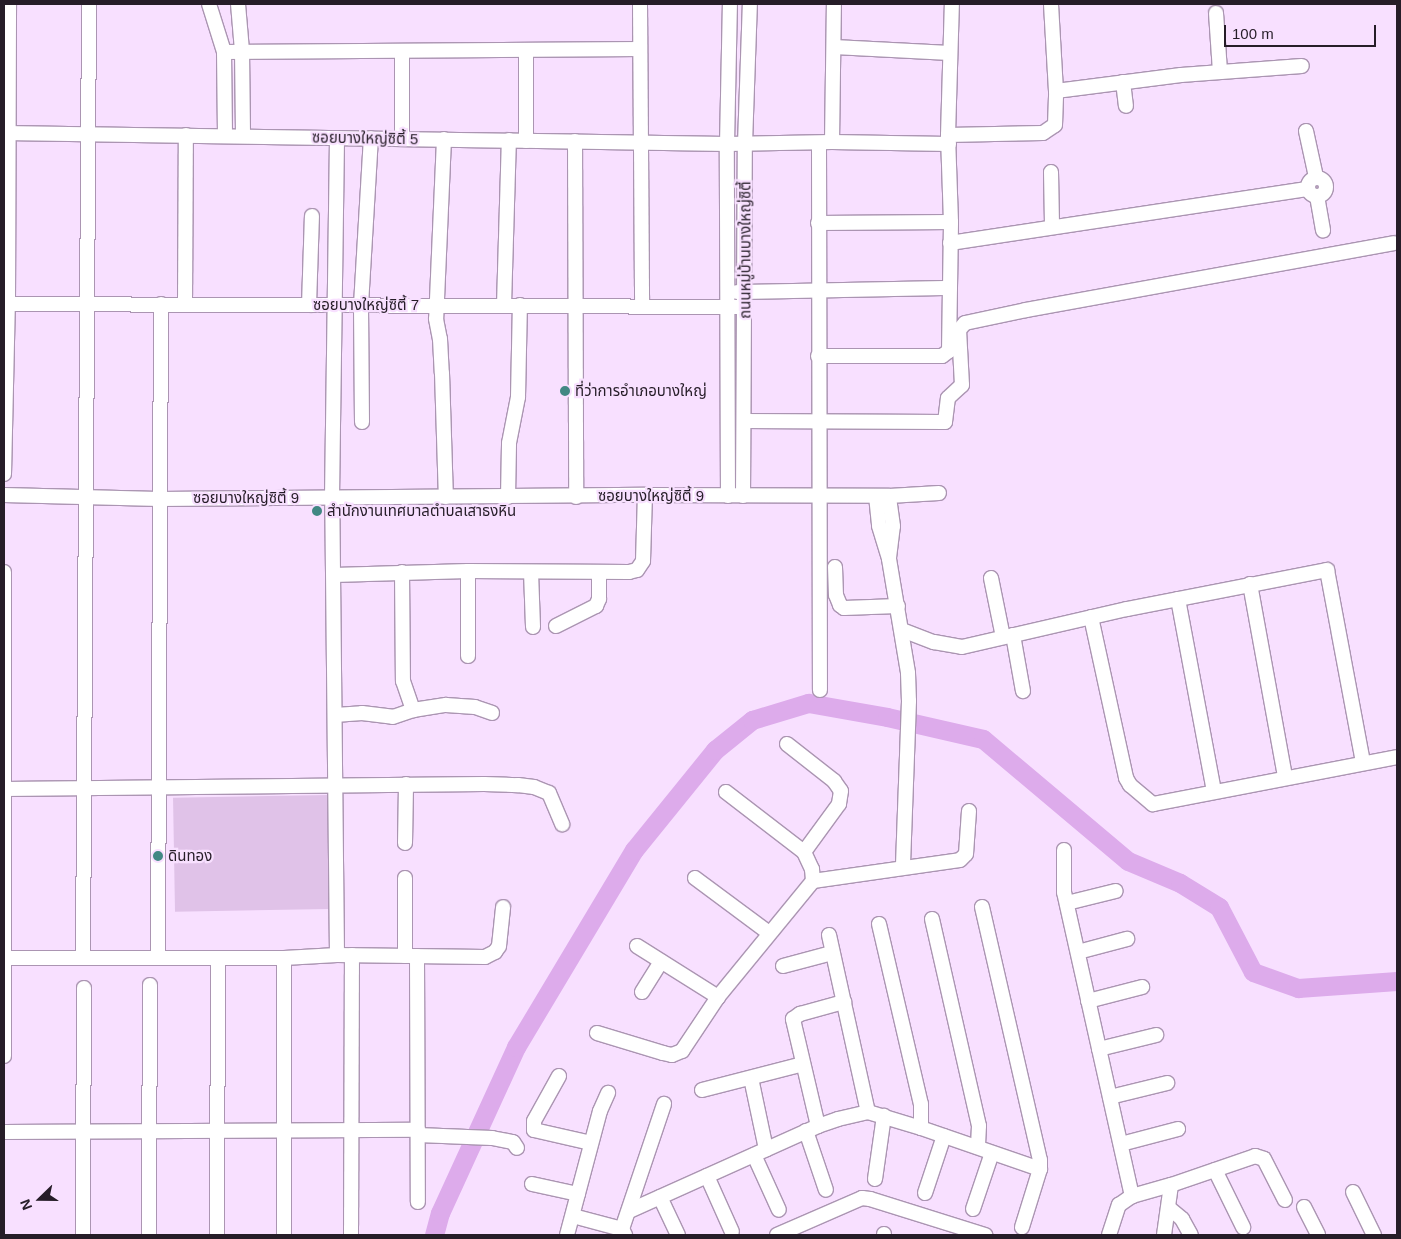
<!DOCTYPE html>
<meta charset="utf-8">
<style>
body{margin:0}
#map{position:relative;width:1401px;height:1239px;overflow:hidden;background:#f8e0ff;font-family:Helvetica,"Noto Sans Thai",sans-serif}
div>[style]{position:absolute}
.green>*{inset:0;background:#e0c2e8;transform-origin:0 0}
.river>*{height:19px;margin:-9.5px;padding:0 9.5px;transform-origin:9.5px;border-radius:9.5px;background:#ddabeb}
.roads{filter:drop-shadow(1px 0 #ab95b2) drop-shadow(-1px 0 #ab95b2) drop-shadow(0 1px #ab95b2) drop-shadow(0 -1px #ab95b2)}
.minor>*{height:14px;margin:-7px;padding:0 7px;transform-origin:7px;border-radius:7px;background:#fff}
.minor>.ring{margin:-7px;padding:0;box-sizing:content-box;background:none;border:14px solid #fff;border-radius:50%}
.dots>*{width:14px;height:14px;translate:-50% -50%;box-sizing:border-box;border:2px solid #f8e0ff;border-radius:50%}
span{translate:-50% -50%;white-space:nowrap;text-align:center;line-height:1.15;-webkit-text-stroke:4.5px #f8e0ff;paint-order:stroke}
.street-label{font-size:15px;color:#261d28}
.poi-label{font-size:15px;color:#261d28}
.left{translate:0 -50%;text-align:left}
.frame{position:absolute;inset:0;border:5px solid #261d28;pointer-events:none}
.north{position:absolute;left:15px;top:1174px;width:50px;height:50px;-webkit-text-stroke:4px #f8e0ff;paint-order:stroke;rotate:248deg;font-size:14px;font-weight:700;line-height:20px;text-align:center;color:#261d28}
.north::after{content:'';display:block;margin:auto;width:18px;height:22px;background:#261d28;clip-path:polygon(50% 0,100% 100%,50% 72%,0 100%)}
.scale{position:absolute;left:1224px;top:25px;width:152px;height:22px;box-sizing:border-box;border:2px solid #261d28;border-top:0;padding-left:6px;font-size:15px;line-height:18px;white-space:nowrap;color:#261d28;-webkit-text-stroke:4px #f8e0ff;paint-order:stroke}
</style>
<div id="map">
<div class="green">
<div style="left:328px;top:795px;width:114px;height:155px;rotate:89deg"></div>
</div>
<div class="river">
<div style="left:434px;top:1235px;width:23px;rotate:-75deg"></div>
<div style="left:440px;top:1213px;width:183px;rotate:-65.4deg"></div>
<div style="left:516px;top:1047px;width:230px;rotate:-59.1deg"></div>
<div style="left:634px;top:850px;width:129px;rotate:-51deg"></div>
<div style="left:715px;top:750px;width:48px;rotate:-39deg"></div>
<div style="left:752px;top:720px;width:59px;rotate:-16.9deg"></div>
<div style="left:808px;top:703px;width:80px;rotate:10deg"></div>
<div style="left:887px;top:717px;width:98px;rotate:12.9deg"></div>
<div style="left:983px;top:739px;width:189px;rotate:40.1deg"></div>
<div style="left:1128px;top:861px;width:56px;rotate:22.9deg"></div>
<div style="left:1180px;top:883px;width:46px;rotate:31.6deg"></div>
<div style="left:1219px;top:907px;width:73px;rotate:62.4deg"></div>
<div style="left:1253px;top:972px;width:48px;rotate:19.6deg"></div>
<div style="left:1298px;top:988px;width:99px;rotate:-4deg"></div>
</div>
<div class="roads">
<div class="minor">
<div style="left:209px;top:4px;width:50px;rotate:72.6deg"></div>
<div style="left:224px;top:52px;width:84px;rotate:89.3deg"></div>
<div style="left:238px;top:4px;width:47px;rotate:85.1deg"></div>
<div style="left:242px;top:51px;width:85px;rotate:89.3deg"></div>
<div style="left:640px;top:4px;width:302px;rotate:89.6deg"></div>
<div style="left:1216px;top:13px;width:59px;rotate:86.1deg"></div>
<div style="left:834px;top:47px;width:116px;rotate:3deg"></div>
<div style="left:224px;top:52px;width:416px;rotate:-0.4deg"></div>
<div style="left:1123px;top:82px;width:24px;rotate:83deg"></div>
<div style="left:1056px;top:91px;width:126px;rotate:-7.3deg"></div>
<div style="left:1181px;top:75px;width:121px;rotate:-4.3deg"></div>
<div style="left:1306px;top:131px;width:47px;rotate:77.7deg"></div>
<div style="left:4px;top:133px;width:723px;rotate:0.87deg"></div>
<div style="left:727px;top:144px;width:105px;rotate:-1.1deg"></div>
<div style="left:832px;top:142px;width:117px;rotate:1deg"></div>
<div style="left:948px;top:135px;width:95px;rotate:-1.2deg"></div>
<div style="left:1043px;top:133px;width:14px;rotate:-34deg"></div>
<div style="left:1055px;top:125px;width:34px;rotate:-88deg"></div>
<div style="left:1056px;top:91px;width:87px;rotate:-93.3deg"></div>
<div style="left:402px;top:139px;width:88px;rotate:-90deg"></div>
<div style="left:444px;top:139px;width:180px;rotate:92.5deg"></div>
<div style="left:436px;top:319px;width:20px;rotate:79deg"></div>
<div style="left:440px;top:339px;width:34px;rotate:87deg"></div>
<div style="left:442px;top:373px;width:124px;rotate:88.2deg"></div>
<div style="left:526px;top:141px;width:90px;rotate:-90deg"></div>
<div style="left:575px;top:141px;width:356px;rotate:89.8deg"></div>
<div style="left:832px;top:142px;width:138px;rotate:-89.2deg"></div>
<div style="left:819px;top:143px;width:547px;rotate:89.9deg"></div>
<div style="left:1051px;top:172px;width:54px;rotate:88.9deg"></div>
<div class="ring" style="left:1308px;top:178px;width:4px;height:4px"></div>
<div style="left:1317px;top:196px;width:35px;rotate:80deg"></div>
<div style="left:818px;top:223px;width:133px;rotate:-0.4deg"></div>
<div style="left:950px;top:243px;width:361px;rotate:-8.6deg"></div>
<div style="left:737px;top:292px;width:213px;rotate:-1.1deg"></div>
<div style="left:4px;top:304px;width:740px;rotate:0.23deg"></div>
<div style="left:185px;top:304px;width:169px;rotate:-89.7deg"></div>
<div style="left:309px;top:305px;width:89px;rotate:-88.1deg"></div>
<div style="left:504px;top:305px;width:165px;rotate:-88.3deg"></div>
<div style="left:818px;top:356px;width:124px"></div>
<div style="left:942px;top:356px;width:9px;rotate:-36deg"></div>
<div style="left:949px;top:351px;width:129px;rotate:-89.1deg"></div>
<div style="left:951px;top:222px;width:87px;rotate:-92deg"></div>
<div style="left:948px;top:135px;width:131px;rotate:-88.3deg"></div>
<div style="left:744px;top:421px;width:201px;rotate:0.3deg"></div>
<div style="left:945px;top:422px;width:24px;rotate:-83deg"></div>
<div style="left:948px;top:398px;width:19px;rotate:-43deg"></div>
<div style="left:962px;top:385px;width:55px;rotate:-93.1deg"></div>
<div style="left:959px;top:330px;width:9px;rotate:-49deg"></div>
<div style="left:965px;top:323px;width:62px;rotate:-12deg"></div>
<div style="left:1026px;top:310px;width:374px;rotate:-10.3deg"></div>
<div style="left:362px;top:422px;width:117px;rotate:-90.5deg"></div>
<div style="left:361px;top:305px;width:167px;rotate:-86.6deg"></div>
<div style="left:4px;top:474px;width:170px;rotate:-88.7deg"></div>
<div style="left:8px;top:304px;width:300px;rotate:-89.8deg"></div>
<div style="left:4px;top:495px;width:155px;rotate:1.5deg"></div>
<div style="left:159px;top:499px;width:486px;rotate:-0.5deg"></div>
<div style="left:645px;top:495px;width:244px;rotate:0.2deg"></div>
<div style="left:889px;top:496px;width:50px;rotate:-3.4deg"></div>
<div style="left:728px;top:496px;width:352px;rotate:-90.2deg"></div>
<div style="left:727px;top:144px;width:140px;rotate:-88.8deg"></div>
<div style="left:743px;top:496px;width:352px;rotate:-89.7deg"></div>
<div style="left:745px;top:144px;width:140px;rotate:-88deg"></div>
<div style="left:876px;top:496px;width:30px;rotate:84deg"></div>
<div style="left:879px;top:526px;width:34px;rotate:73deg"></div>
<div style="left:889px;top:559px;width:116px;rotate:80.5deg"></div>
<div style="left:908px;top:673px;width:28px;rotate:88deg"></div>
<div style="left:909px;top:701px;width:166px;rotate:92.1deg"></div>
<div style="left:508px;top:497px;width:54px;rotate:-88.9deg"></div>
<div style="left:509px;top:443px;width:47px;rotate:-78.9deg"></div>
<div style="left:518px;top:397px;width:92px;rotate:-88.8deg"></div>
<div style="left:889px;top:558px;width:32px;rotate:-83deg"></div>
<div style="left:893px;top:526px;width:30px;rotate:-98deg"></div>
<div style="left:835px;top:567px;width:28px;rotate:88deg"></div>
<div style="left:836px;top:595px;width:11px;rotate:68deg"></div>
<div style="left:840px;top:605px;width:5px;rotate:37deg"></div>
<div style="left:844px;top:608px;width:54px;rotate:-2.1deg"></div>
<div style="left:468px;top:571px;width:85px;rotate:90deg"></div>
<div style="left:4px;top:572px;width:484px;rotate:90deg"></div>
<div style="left:402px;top:572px;width:109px;rotate:89.5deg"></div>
<div style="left:403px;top:681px;width:31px;rotate:71deg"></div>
<div style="left:531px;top:572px;width:55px;rotate:87.9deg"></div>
<div style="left:334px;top:575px;width:134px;rotate:-1.7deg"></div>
<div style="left:468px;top:571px;width:161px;rotate:0.4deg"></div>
<div style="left:629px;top:572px;width:8px;rotate:-14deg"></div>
<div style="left:637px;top:570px;width:11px;rotate:-56deg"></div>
<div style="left:643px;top:561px;width:66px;rotate:-88.3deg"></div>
<div style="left:991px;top:578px;width:60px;rotate:78.5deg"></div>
<div style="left:1250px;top:584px;width:196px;rotate:79.7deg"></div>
<div style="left:1178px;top:599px;width:196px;rotate:79.4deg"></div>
<div style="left:1091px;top:617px;width:165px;rotate:77.7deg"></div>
<div style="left:1126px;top:778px;width:8px;rotate:60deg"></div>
<div style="left:1130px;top:785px;width:30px;rotate:40deg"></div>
<div style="left:1153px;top:804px;width:248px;rotate:-10.9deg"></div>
<div style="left:556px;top:626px;width:45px;rotate:-26.6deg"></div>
<div style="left:596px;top:606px;width:8px;rotate:-67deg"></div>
<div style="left:599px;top:599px;width:27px;rotate:-90deg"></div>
<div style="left:902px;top:630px;width:34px;rotate:21deg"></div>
<div style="left:934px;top:642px;width:28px;rotate:10deg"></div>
<div style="left:962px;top:647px;width:169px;rotate:-13deg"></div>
<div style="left:1127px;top:609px;width:204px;rotate:-11deg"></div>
<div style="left:1327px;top:570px;width:196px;rotate:79.4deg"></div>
<div style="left:1013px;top:635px;width:57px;rotate:79.9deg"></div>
<div style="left:335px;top:715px;width:27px;rotate:-4deg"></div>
<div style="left:362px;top:713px;width:31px;rotate:7deg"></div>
<div style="left:393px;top:717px;width:21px;rotate:-19deg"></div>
<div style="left:413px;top:710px;width:33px;rotate:-9deg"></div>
<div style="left:446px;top:705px;width:29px;rotate:4deg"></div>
<div style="left:475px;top:707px;width:18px;rotate:19deg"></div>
<div style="left:787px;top:744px;width:60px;rotate:38.2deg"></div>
<div style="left:834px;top:781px;width:12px;rotate:55deg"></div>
<div style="left:841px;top:791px;width:13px;rotate:99deg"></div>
<div style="left:839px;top:804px;width:59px;rotate:126.1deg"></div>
<div style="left:4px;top:789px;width:480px;rotate:-0.6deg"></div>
<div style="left:484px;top:784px;width:34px;rotate:2deg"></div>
<div style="left:518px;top:785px;width:16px;rotate:7deg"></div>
<div style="left:534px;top:787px;width:16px;rotate:22deg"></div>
<div style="left:549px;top:793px;width:34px;rotate:67deg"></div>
<div style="left:726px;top:792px;width:98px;rotate:37.6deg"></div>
<div style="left:804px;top:852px;width:19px;rotate:65deg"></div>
<div style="left:812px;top:869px;width:12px;rotate:85deg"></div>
<div style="left:405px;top:843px;width:59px;rotate:-89deg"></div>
<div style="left:1064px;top:850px;width:42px;rotate:90deg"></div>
<div style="left:1064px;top:892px;width:312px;rotate:77.4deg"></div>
<div style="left:695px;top:878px;width:92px;rotate:36.6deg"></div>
<div style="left:1067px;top:903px;width:50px;rotate:-13.8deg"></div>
<div style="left:982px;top:907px;width:260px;rotate:77.1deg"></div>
<div style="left:1040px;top:1160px;width:9px;rotate:90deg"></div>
<div style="left:1040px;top:1169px;width:61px;rotate:107.2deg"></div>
<div style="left:932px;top:919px;width:212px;rotate:77.2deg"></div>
<div style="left:979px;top:1126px;width:21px;rotate:93deg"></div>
<div style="left:879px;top:924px;width:185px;rotate:76.9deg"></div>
<div style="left:921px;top:1104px;width:24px;rotate:90deg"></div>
<div style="left:829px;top:935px;width:181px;rotate:77.6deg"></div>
<div style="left:637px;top:946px;width:96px;rotate:32.2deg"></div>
<div style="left:1078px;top:952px;width:51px;rotate:-14.9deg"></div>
<div style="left:337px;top:955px;width:458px;rotate:-90.6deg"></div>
<div style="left:332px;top:497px;width:359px;rotate:-89.2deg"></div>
<div style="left:405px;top:956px;width:78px;rotate:-90deg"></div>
<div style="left:417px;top:956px;width:246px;rotate:89.8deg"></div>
<div style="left:4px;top:958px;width:280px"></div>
<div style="left:284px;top:958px;width:53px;rotate:-3.2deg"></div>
<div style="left:337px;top:955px;width:148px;rotate:0.8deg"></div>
<div style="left:485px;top:957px;width:11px;rotate:-27deg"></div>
<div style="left:495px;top:952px;width:7px;rotate:-56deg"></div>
<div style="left:499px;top:946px;width:39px;rotate:-84deg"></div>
<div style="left:83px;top:958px;width:954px;rotate:-89.64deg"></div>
<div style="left:158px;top:958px;width:654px;rotate:-89.74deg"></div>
<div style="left:783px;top:966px;width:51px;rotate:-14.9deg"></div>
<div style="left:642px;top:992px;width:36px;rotate:-58deg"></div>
<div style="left:1088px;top:1001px;width:56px;rotate:-14.5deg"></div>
<div style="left:597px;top:1033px;width:69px;rotate:16.9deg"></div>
<div style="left:663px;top:1053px;width:9px;rotate:13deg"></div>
<div style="left:672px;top:1055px;width:11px;rotate:-22deg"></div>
<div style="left:682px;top:1051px;width:65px;rotate:-56.3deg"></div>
<div style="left:718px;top:997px;width:150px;rotate:-50.7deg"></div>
<div style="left:813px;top:881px;width:148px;rotate:-8.1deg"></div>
<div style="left:960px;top:860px;width:8px;rotate:-45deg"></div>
<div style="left:966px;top:854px;width:43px;rotate:-86deg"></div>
<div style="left:1099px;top:1049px;width:59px;rotate:-13.8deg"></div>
<div style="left:559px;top:1076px;width:51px;rotate:119.1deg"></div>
<div style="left:534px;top:1121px;width:9px;rotate:90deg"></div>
<div style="left:534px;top:1130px;width:58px;rotate:12.8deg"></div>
<div style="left:751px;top:1078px;width:73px;rotate:78.1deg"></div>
<div style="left:702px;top:1090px;width:104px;rotate:-14.4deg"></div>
<div style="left:1110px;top:1097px;width:59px;rotate:-13.8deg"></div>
<div style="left:818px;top:1126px;width:110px;rotate:-103.2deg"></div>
<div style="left:793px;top:1019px;width:9px;rotate:-36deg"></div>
<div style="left:800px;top:1014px;width:46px;rotate:-15.3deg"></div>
<div style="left:806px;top:1131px;width:62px;rotate:71.3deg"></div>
<div style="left:4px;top:1132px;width:414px;rotate:-0.3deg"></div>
<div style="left:418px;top:1135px;width:74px;rotate:2.3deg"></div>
<div style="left:492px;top:1138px;width:21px;rotate:11deg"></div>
<div style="left:513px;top:1142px;width:7px;rotate:56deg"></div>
<div style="left:1121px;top:1144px;width:59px;rotate:-14.7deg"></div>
<div style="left:754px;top:1155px;width:60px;rotate:65.6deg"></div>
<div style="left:1215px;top:1170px;width:64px;rotate:63.8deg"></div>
<div style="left:707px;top:1176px;width:61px;rotate:65.9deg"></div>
<div style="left:875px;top:1179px;width:64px;rotate:-81.9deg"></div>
<div style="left:532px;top:1184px;width:47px;rotate:12.3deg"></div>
<div style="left:1353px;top:1192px;width:48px;rotate:64deg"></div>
<div style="left:925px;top:1193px;width:60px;rotate:-71.6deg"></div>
<div style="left:660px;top:1197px;width:42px;rotate:64.7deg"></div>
<div style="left:1304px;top:1207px;width:31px;rotate:63deg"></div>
<div style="left:1169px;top:1208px;width:17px;rotate:40deg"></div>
<div style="left:1182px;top:1219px;width:18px;rotate:61deg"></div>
<div style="left:973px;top:1209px;width:59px;rotate:-71.3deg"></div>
<div style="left:629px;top:1211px;width:207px;rotate:-24.2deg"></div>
<div style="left:818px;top:1126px;width:21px;rotate:-19deg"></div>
<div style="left:838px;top:1119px;width:31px;rotate:-13deg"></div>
<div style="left:868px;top:1112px;width:55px;rotate:16.8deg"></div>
<div style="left:921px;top:1128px;width:126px;rotate:19deg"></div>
<div style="left:573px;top:1216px;width:51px;rotate:14.9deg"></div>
<div style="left:622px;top:1229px;width:7px;rotate:63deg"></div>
<div style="left:622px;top:1229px;width:132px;rotate:-71.4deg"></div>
<div style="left:83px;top:1235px;width:247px;rotate:-89.8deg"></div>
<div style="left:149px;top:1235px;width:250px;rotate:-89.8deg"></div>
<div style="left:217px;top:1235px;width:277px;rotate:-89.8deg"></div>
<div style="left:284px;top:1235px;width:277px;rotate:-90deg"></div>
<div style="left:351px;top:1235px;width:280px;rotate:-89.8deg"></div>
<div style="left:567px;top:1235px;width:128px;rotate:-75.1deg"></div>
<div style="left:600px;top:1111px;width:20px;rotate:-66deg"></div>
<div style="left:777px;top:1235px;width:93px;rotate:-23.5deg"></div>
<div style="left:862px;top:1198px;width:8px;rotate:7deg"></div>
<div style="left:870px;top:1199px;width:121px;rotate:17.4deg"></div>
<div style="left:884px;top:1235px;width:1px;rotate:-90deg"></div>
<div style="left:1109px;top:1235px;width:32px;rotate:-72deg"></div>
<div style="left:1119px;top:1205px;width:16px;rotate:-35deg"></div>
<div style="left:1132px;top:1196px;width:41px;rotate:-15.8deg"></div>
<div style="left:1171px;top:1185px;width:89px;rotate:-19deg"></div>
<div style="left:1255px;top:1156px;width:9px;rotate:18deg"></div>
<div style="left:1264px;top:1159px;width:46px;rotate:62.9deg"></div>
<div style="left:1164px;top:1235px;width:50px;rotate:-82deg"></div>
</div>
</div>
<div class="dots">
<div style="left:565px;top:391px;background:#418883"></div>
<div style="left:317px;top:511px;background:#418883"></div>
<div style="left:158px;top:856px;background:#418883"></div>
</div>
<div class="street-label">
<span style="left:365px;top:138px;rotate:1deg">ซอยบางใหญ่ซิตี้ 5</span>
<span style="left:745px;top:250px;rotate:-90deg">ถนนหมู่บ้านบางใหญ่ซิตี้</span>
<span style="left:366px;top:305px">ซอยบางใหญ่ซิตี้ 7</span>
<span style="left:651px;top:496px">ซอยบางใหญ่ซิตี้ 9</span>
<span style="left:246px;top:498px">ซอยบางใหญ่ซิตี้ 9</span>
</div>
<div class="poi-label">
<span class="left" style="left:575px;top:391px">ที่ว่าการอำเภอบางใหญ่</span>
<span class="left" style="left:327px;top:511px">สำนักงานเทศบาลตำบลเสาธงหิน</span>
<span class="left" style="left:168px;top:856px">ดินทอง</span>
</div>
<div class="frame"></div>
<div class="north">N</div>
<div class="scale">100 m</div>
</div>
